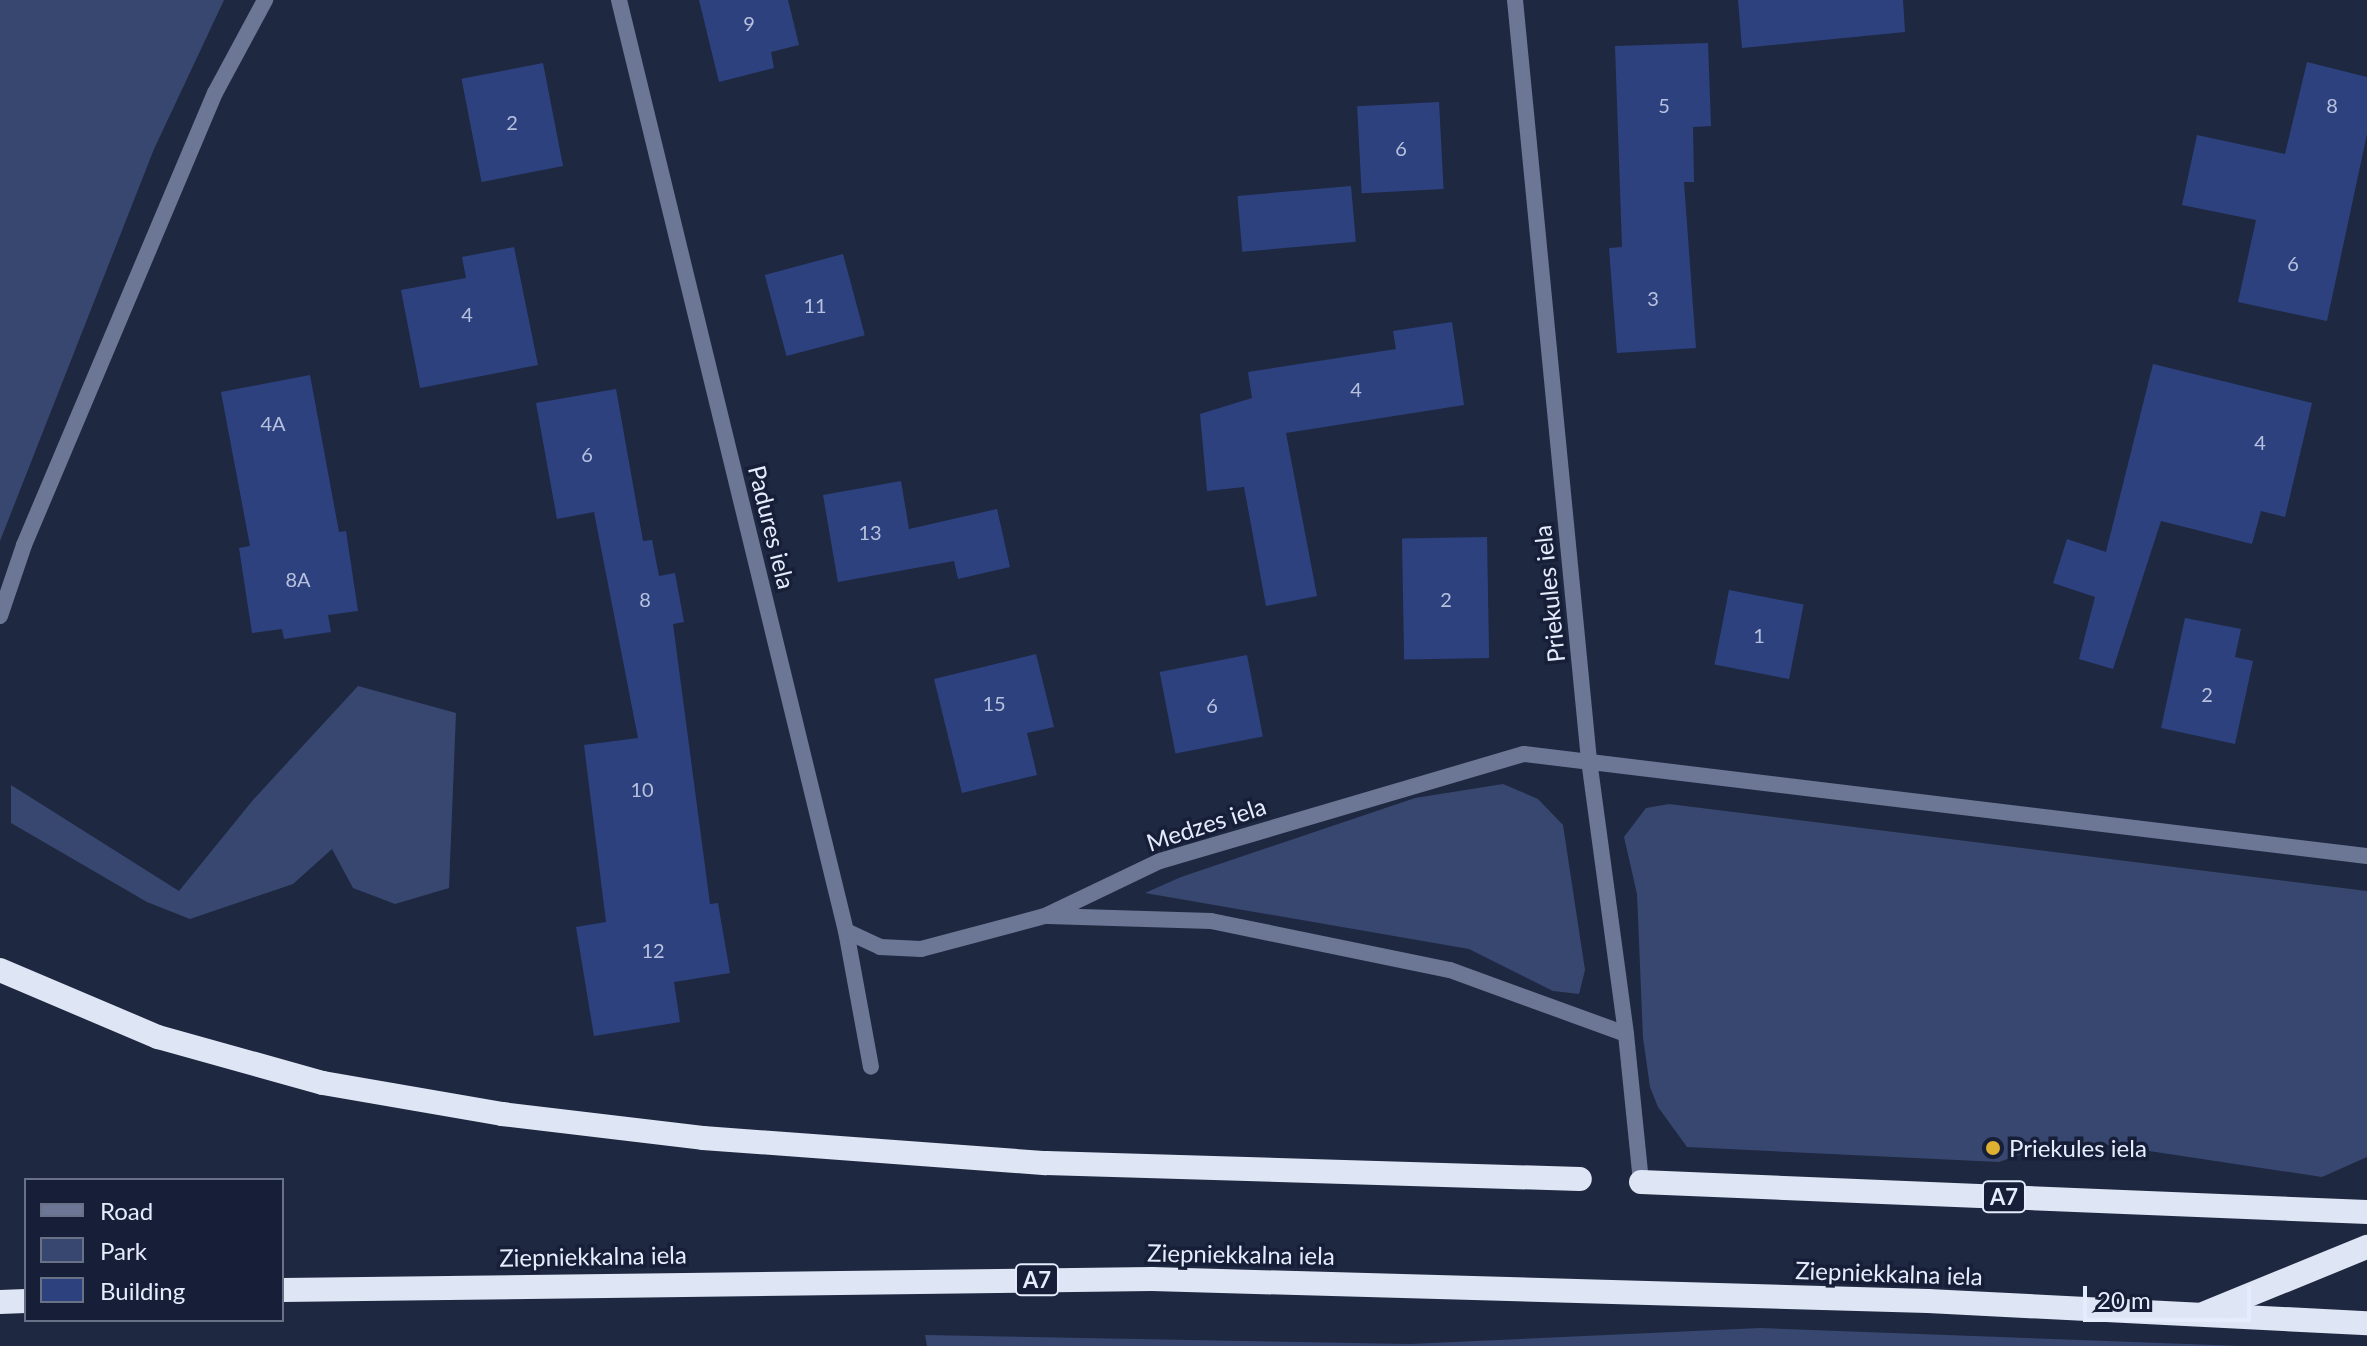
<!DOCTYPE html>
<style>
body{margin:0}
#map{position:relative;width:2367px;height:1346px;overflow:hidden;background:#1f2841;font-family:Lato,sans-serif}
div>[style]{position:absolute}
.green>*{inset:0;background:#384770}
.building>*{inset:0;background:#2d417f;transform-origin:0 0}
.lane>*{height:16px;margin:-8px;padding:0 8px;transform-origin:8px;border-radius:8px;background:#6b7794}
.street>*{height:16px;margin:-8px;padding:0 8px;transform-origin:8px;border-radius:8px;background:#6b7794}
.highway>*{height:24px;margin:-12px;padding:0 12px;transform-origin:12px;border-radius:12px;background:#dee5f4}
.dots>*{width:22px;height:22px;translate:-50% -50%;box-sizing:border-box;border:4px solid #161f37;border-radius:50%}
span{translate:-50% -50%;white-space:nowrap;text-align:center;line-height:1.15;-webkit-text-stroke:7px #161f37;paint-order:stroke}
.number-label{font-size:20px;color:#b7c1de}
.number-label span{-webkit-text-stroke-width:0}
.shield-label span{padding:2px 6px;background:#161f37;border:2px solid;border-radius:6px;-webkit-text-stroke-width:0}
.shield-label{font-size:22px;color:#e5ecfd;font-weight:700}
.street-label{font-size:24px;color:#e5ecfd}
.poi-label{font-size:24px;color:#e5ecfd}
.left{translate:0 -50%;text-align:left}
.legend{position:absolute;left:24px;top:1178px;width:260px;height:144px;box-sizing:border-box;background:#161f37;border:2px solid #697186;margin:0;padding:10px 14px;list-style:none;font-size:24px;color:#e5ecfd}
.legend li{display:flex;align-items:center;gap:16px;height:40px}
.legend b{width:40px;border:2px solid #697186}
.scale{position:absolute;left:2083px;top:1286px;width:168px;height:36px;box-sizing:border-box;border:4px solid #e5ecfd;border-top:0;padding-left:10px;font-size:24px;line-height:28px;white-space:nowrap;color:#e5ecfd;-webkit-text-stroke:6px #161f37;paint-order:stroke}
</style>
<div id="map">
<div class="green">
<div style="clip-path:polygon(0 0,224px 0,154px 149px,0 541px)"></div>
<div style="clip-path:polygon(358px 686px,456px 713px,449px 888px,395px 904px,353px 888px,332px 849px,293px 884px,190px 919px,147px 902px,11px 823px,11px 785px,179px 891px,253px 800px)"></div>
<div style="clip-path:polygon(1503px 784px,1538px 799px,1563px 825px,1585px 970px,1579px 994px,1553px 991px,1469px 949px,1145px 893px,1181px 877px,1415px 798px)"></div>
<div style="clip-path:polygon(1669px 804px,2367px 891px,2367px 1157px,2322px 1177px,2096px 1143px,2038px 1148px,1999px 1162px,1687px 1147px,1658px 1107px,1650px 1087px,1643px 1038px,1637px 894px,1624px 837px,1646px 808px)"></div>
<div style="clip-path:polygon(1760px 1328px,2242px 1346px,927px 1346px,925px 1335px,1410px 1344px)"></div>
</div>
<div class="building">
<div style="clip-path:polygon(699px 0,788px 0,799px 45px,771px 52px,774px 68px,719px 82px)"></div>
<div style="clip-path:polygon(1738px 0,1903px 0,1905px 32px,1742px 48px)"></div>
<div style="clip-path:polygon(1708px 43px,1711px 126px,1693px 127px,1694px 182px,1684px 182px,1696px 348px,1617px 353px,1609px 248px,1622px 247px,1615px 46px)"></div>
<div style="clip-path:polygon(2307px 62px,2367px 77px,2367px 134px,2327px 321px,2238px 302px,2256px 220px,2182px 205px,2197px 135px,2285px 154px)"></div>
<div style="left:543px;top:63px;width:105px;height:83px;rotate:79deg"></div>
<div style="left:1439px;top:102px;width:87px;height:82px;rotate:87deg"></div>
<div style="left:1351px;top:186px;width:56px;height:114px;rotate:85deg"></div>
<div style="clip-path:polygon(514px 247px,538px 365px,420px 388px,401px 290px,466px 278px,462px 257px)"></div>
<div style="left:843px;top:254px;width:84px;height:81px;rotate:75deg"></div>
<div style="clip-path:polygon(1452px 322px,1464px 405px,1286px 433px,1317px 596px,1266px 606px,1244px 487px,1207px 491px,1200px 414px,1252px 398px,1248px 372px,1396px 349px,1393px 331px)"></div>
<div style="clip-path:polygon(2153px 364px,2312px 403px,2285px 517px,2261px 511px,2252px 544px,2161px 521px,2113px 669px,2079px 659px,2095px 597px,2053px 583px,2067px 539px,2106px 552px)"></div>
<div style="clip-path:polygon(310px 375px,339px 532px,346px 531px,358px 611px,328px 615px,331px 632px,284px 639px,282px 629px,252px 633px,239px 548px,250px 546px,221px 392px)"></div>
<div style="clip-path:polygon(616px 389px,643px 541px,652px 540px,659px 576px,675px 573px,684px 622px,673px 624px,710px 904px,718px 903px,730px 973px,674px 982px,680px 1022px,594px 1036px,576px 927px,606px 922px,584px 745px,638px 738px,594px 512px,557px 519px,536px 403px)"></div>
<div style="clip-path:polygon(901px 481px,909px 529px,997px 509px,1010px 567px,958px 579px,954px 561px,838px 582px,823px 495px)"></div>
<div style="left:1487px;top:537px;width:121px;height:85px;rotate:89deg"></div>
<div style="left:1729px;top:590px;width:76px;height:76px;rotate:11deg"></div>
<div style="clip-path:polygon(2185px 618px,2241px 629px,2235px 657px,2253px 661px,2235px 744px,2161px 728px)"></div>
<div style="clip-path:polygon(1036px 654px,1054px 727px,1027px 733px,1037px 775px,962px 793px,934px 679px)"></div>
<div style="left:1247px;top:655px;width:83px;height:89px;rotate:79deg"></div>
</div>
<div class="lane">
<div style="left:846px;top:931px;width:138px;rotate:79.6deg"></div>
</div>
<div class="street">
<div style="left:619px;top:0;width:958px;rotate:76.3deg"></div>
<div style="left:846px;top:931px;width:38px;rotate:25deg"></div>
<div style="left:880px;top:947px;width:41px;rotate:2.8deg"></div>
<div style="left:921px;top:949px;width:128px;rotate:-14.9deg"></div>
<div style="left:1045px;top:916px;width:127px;rotate:-25.6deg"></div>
<div style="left:1160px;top:861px;width:379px;rotate:-16.4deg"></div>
<div style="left:1524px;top:754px;width:849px;rotate:6.9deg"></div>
<div style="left:1515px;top:0;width:764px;rotate:84.44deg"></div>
<div style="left:1589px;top:760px;width:276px;rotate:82.3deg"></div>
<div style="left:1626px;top:1034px;width:149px;rotate:84.2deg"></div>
<div style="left:0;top:616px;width:75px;rotate:-71.3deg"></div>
<div style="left:24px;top:545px;width:491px;rotate:-67.1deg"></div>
<div style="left:215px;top:93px;width:106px;rotate:-61.7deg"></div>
<div style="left:1048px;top:916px;width:163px;rotate:1.8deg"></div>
<div style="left:1211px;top:921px;width:244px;rotate:11.6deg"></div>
<div style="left:1450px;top:970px;width:187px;rotate:20deg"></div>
</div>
<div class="highway">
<div style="left:0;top:970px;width:172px;rotate:23deg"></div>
<div style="left:158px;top:1037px;width:171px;rotate:15.6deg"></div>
<div style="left:323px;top:1083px;width:182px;rotate:9.8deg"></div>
<div style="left:502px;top:1114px;width:202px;rotate:6.8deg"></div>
<div style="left:703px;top:1138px;width:344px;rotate:4.2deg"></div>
<div style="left:1046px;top:1163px;width:534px;rotate:1.72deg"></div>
<div style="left:1641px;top:1182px;width:727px;rotate:2.37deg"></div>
<div style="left:282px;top:1290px;width:870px;rotate:-0.72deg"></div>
<div style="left:1152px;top:1279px;width:776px;rotate:1.62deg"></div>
<div style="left:1928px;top:1301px;width:440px;rotate:2.9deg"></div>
<div style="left:0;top:1302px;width:26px;rotate:-2deg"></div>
<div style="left:2205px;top:1313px;width:175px;rotate:-22.2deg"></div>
</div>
<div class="dots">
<div style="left:1993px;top:1148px;background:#deb133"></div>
</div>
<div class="number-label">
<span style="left:749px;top:23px">9</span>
<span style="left:1664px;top:105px">5</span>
<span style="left:2332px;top:105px">8</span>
<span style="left:512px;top:122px">2</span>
<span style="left:1401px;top:148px">6</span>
<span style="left:2293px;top:263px">6</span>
<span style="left:1653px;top:298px">3</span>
<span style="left:815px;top:305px">11</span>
<span style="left:467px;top:314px">4</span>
<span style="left:1356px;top:389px">4</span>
<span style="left:273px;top:423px">4A</span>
<span style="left:2260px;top:442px">4</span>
<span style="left:587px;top:454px">6</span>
<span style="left:870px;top:532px">13</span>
<span style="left:298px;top:579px">8A</span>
<span style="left:645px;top:599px">8</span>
<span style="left:1446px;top:599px">2</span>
<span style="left:1759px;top:635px">1</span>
<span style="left:2207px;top:694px">2</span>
<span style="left:994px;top:703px">15</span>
<span style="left:1212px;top:705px">6</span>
<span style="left:642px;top:789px">10</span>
<span style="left:653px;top:950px">12</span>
</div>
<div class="shield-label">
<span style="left:2004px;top:1197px">A7</span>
<span style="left:1037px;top:1280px">A7</span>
</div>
<div class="street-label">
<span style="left:772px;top:527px;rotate:76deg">Padures iela</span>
<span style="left:1549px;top:594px;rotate:-96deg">Priekules iela</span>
<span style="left:1206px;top:824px;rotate:-18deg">Medzes iela</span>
<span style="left:1241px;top:1254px;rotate:1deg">Ziepniekkalna iela</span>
<span style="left:593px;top:1256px;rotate:-1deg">Ziepniekkalna iela</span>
<span style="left:1889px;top:1273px;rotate:2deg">Ziepniekkalna iela</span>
</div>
<div class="poi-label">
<span class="left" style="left:2009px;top:1148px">Priekules iela</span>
</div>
<ul class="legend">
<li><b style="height:10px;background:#6b7794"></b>Road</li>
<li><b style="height:22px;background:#384770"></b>Park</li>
<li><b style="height:22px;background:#2d417f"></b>Building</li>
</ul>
<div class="scale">20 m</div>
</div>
